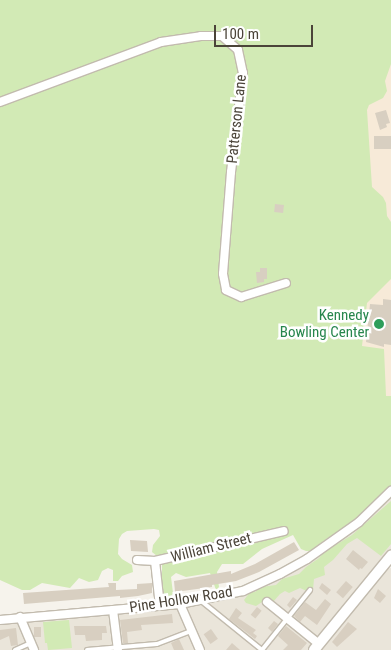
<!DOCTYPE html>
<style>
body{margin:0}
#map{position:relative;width:391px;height:650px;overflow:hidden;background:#f6f3ec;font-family:"Roboto Condensed",sans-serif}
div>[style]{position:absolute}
.residential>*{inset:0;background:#eae5da}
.commercial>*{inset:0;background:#f7ead8}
.green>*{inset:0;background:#d2eab5}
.building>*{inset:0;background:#d8cfc1;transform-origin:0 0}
.roads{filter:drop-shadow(1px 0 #c2bbae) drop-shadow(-1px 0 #c2bbae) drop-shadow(0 1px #c2bbae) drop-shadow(0 -1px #c2bbae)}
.service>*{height:4px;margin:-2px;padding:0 2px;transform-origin:2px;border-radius:2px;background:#fff}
.minor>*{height:8px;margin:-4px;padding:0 4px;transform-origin:4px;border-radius:4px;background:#fff}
.tertiary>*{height:10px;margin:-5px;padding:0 5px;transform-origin:5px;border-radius:5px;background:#fff}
.dots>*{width:14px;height:14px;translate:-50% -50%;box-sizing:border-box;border:2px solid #fff;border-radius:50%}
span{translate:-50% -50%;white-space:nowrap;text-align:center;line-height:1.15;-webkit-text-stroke:5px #fff;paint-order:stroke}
.street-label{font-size:15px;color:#4b4439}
.leisure-label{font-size:15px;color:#27864d}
.right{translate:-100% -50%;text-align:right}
.scale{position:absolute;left:214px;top:25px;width:99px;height:22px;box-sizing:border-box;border:2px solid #4b4439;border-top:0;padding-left:6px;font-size:15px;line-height:18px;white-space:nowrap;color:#4b4439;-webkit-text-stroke:4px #fff;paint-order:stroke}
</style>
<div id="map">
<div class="residential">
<div style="clip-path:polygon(391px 491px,391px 556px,381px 570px,391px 568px,391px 650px,0 650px,0 620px,113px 610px,233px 593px,307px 559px)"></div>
</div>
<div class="commercial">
<div style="clip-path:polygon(391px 0,391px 479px,364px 457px,345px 115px)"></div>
</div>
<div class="green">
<div style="clip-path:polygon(0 0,391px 0,391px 64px,385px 81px,387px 91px,383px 98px,369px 105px,367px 110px,372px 187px,383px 197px,386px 203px,387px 216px,391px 222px,391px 279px,367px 303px,362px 346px,384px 349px,386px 396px,391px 396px,391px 489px,384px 498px,332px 538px,329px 537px,310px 551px,306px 551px,301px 549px,293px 535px,262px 549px,243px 564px,222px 564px,217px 572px,219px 587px,216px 590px,210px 573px,186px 577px,176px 573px,171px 577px,173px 593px,170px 598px,165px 597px,162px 591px,162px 560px,152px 552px,153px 545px,160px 536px,159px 530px,154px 529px,127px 531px,122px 534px,119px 539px,118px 554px,122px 559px,132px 565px,133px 572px,122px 576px,118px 581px,113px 581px,113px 570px,108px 568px,102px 571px,98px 580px,89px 582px,79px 578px,70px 588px,42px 583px,30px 590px,22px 590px,0 580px)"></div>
<div style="clip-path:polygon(391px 501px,391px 544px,381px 556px,357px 538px,347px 544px,333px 560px,324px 567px,325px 575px,314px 579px,313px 590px,309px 592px,300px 588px,289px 593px,285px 591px,280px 594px,273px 602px,265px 600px,256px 606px,246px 603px,244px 600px,250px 592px,255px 592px,261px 587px,276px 585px,282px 579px,299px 574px,306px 567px,319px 558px,324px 552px,352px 535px)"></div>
<div style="clip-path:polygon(69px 620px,72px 648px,48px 650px,47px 643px,45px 643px,43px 622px)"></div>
</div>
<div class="building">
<div style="clip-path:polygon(386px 110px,390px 123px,386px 124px,387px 127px,380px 130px,375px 113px)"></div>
<div style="left:391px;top:136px;width:13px;height:17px;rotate:90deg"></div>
<div style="left:275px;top:204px;width:9px;height:8px;rotate:6deg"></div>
<div style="clip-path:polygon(260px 268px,267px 268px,267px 279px,264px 279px,264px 282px,257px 283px,256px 272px,260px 272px)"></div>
<div style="clip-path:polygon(383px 299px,391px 300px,391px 345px,384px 344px,384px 347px,366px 342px,370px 304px,383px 305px)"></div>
<div style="clip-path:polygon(130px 540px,147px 541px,148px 552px,131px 551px)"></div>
<div style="clip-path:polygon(294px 542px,299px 550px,259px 572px,236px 581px,212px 585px,212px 587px,175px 592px,174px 581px,231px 571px,231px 574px,255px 564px)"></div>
<div style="clip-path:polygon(353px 550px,368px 562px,362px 569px,360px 568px,359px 570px,346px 559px)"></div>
<div style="left:346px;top:581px;width:9px;height:15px;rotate:41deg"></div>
<div style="clip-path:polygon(108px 583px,116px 583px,116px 590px,137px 589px,137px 584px,152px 583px,152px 593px,138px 596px,120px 598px,120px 596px,24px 604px,23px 593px,109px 587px)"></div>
<div style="clip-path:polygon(322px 583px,331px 590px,327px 595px,319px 588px)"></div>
<div style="clip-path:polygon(378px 589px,386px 596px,380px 603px,374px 598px)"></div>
<div style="clip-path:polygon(293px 597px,297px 600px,290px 608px,287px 605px)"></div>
<div style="clip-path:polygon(325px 599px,331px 604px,317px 625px,305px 616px,300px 622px,294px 616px,305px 602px,316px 610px)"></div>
<div style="left:257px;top:607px;width:6px;height:10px;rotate:39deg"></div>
<div style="clip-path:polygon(236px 608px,242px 613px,238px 618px,256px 630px,253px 633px,257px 636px,255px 639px,229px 619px)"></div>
<div style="clip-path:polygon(172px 614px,173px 623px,141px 625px,142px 630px,127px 632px,128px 643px,123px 643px,120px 620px)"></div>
<div style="clip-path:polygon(274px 621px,278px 624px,272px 632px,268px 628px)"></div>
<div style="clip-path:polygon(348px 622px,357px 629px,337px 647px,332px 642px)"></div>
<div style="clip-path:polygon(74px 626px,106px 626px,107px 633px,102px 633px,102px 640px,86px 641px,85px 635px,75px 635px)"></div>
<div style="clip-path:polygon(286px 626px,307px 643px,301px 650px,283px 650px,288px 645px,278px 636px)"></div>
<div style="left:34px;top:627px;width:7px;height:10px"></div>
<div style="clip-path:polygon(16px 628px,18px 645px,11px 646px,9px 636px,0 640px,0 630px)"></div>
<div style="left:211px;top:629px;width:12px;height:9px;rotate:55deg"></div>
<div style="clip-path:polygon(179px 639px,184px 650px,174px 650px,171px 643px)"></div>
<div style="clip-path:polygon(232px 643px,240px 650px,226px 650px)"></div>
</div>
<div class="roads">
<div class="service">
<div style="left:200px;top:600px;width:80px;rotate:38.9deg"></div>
<div style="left:15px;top:650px;width:17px;rotate:-24deg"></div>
<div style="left:87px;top:650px;width:70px;rotate:-4.9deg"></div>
<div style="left:157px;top:644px;width:36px;rotate:-21deg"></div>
<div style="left:262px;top:650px;width:77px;rotate:-51.3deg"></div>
</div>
<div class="minor">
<div style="left:0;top:102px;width:172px;rotate:-20.4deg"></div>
<div style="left:161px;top:42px;width:40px;rotate:-8.5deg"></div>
<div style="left:201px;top:36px;width:21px"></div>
<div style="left:222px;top:36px;width:21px;rotate:41deg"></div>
<div style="left:238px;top:50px;width:24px;rotate:78deg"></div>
<div style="left:243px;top:73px;width:100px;rotate:96.9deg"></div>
<div style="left:231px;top:172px;width:102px;rotate:94.5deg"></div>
<div style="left:223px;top:274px;width:16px;rotate:79deg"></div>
<div style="left:226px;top:290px;width:17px;rotate:25deg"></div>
<div style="left:241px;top:297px;width:47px;rotate:-17.3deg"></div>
<div style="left:137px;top:560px;width:18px;rotate:3deg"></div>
<div style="left:155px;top:561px;width:132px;rotate:-13.1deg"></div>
<div style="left:155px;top:561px;width:45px;rotate:83.7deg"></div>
<div style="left:267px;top:602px;width:67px;rotate:38.9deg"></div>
<div style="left:180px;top:604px;width:50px;rotate:66.5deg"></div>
<div style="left:113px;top:610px;width:40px;rotate:82.9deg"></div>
<div style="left:20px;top:617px;width:36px;rotate:67deg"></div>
<div style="left:0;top:620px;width:181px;rotate:-5.1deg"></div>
<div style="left:180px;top:604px;width:64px;rotate:-11.7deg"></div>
<div style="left:243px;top:591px;width:41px;rotate:-24.7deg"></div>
<div style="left:280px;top:574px;width:31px;rotate:-29deg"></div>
<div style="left:307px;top:559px;width:64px;rotate:-35.4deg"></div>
<div style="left:359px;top:522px;width:45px;rotate:-44.1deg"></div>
</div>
<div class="tertiary">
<div style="left:314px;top:650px;width:122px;rotate:-50.7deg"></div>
</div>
</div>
<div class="dots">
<div style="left:379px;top:324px;background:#2e9e5b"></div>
</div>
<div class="street-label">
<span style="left:237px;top:119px;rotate:-84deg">Patterson Lane</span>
<span style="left:211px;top:548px;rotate:-14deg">William Street</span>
<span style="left:181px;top:600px;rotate:-9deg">Pine Hollow Road</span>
</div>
<div class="leisure-label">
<span class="right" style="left:369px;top:324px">Kennedy<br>Bowling Center</span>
</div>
<div class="scale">100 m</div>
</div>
